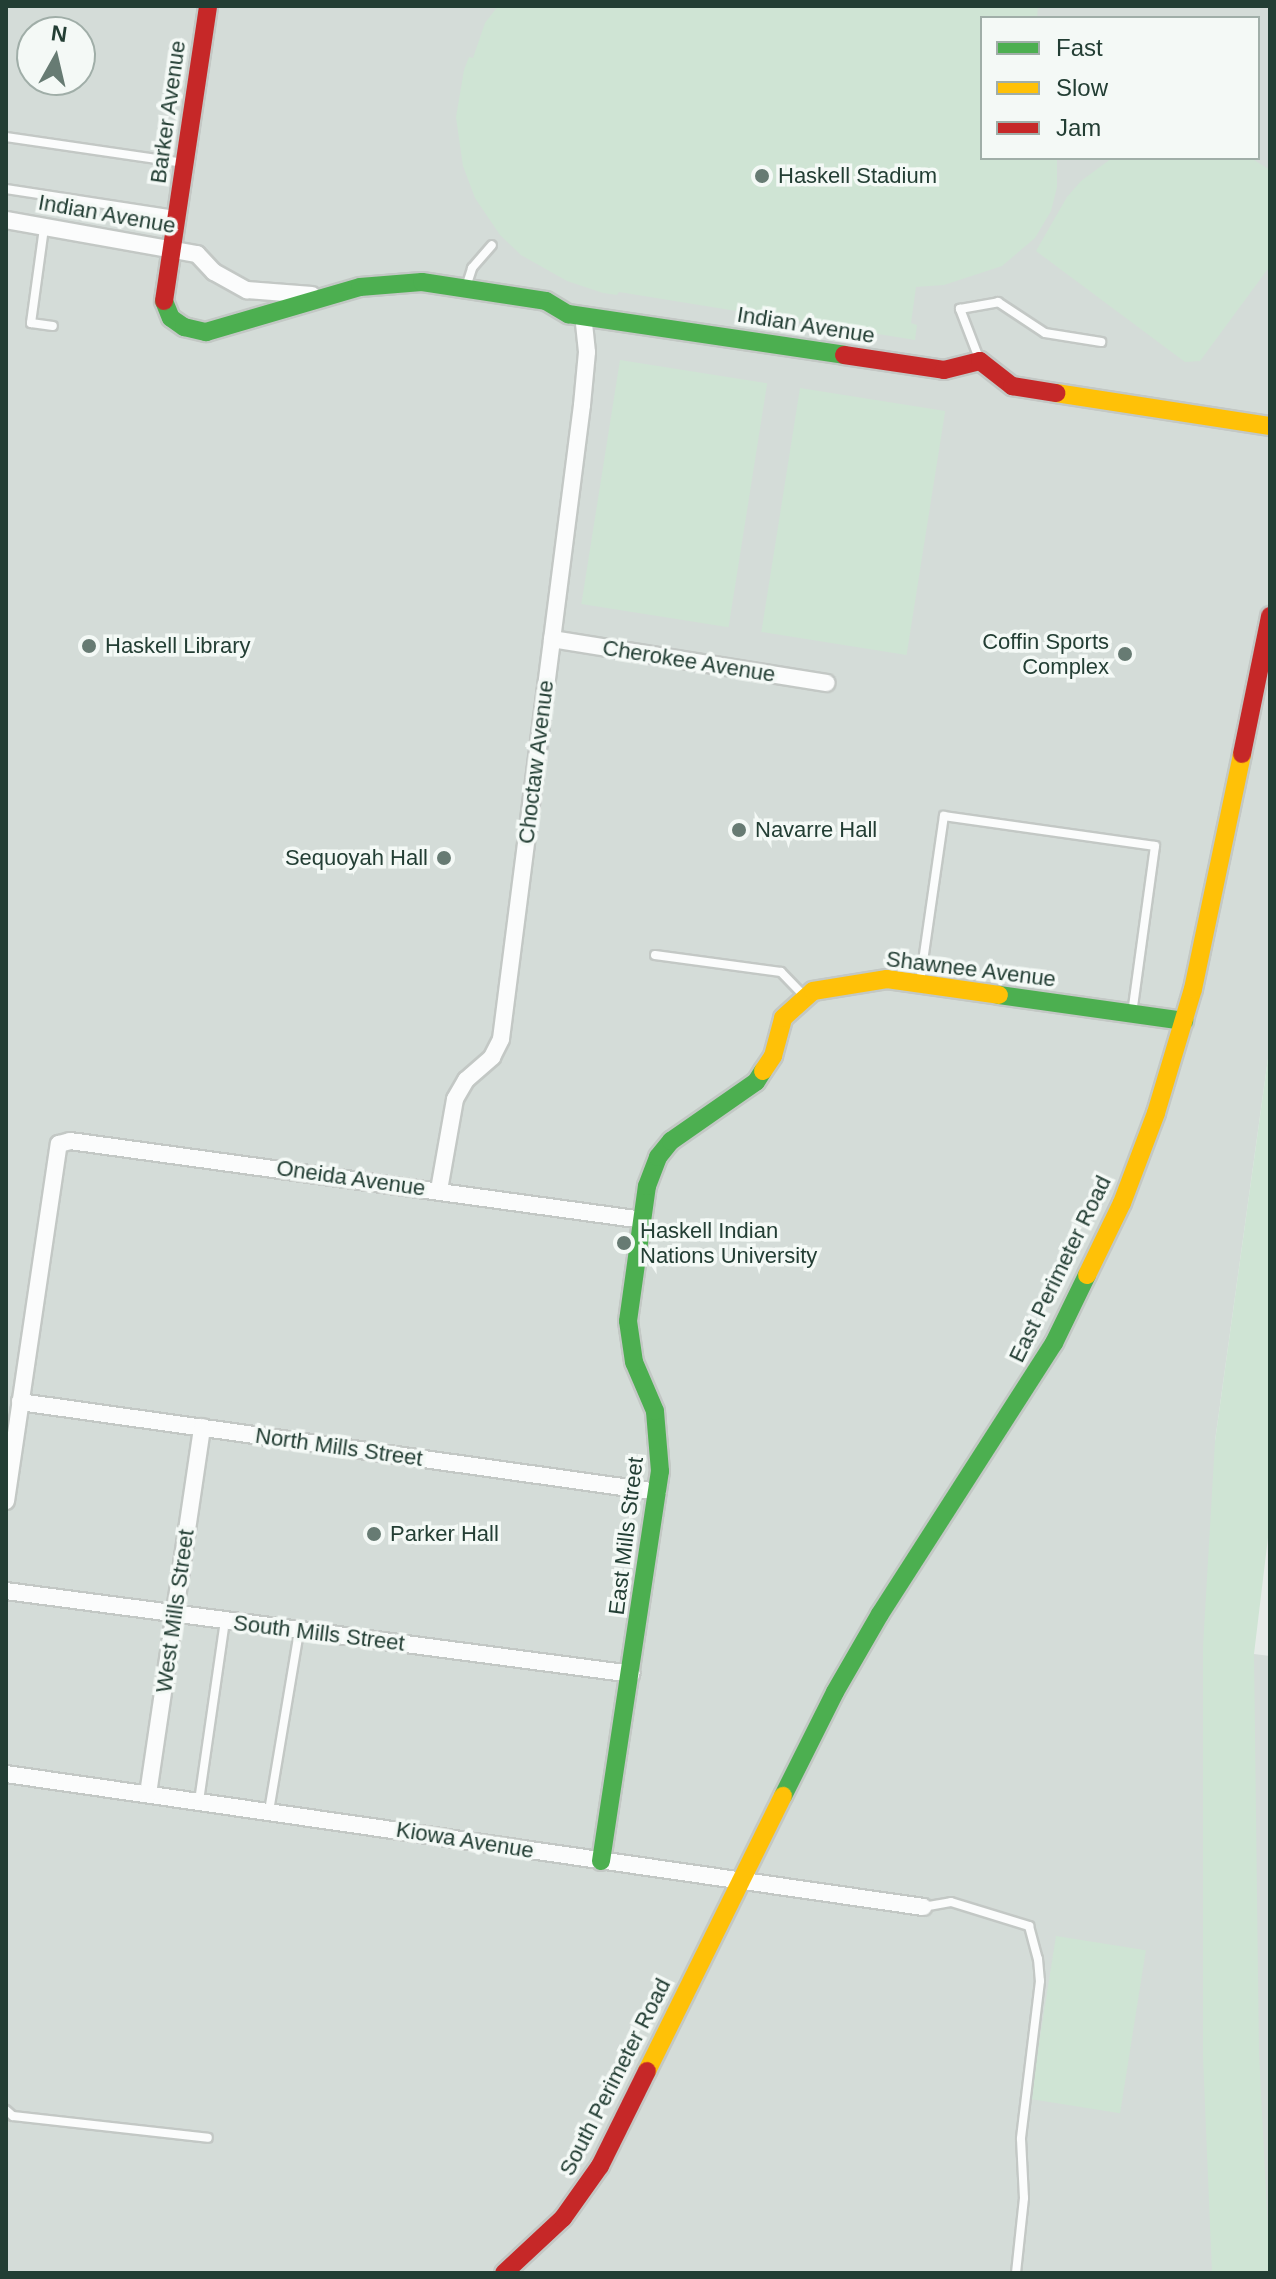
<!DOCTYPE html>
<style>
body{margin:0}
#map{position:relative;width:1276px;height:2279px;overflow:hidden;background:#e6ebe8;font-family:Arial,sans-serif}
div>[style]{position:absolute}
.built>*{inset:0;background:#d4dcd8}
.green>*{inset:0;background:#cfe4d4;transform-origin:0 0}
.roads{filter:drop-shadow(2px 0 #c3c8c5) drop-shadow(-2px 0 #c3c8c5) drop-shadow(0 2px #c3c8c5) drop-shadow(0 -2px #c3c8c5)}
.lane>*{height:8px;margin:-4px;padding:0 4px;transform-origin:4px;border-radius:4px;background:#fbfcfc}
.street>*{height:16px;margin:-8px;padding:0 8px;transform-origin:8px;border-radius:8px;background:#fbfcfc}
.fast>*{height:18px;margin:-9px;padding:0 9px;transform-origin:9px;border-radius:9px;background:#4caf50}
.slow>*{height:18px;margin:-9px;padding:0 9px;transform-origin:9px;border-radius:9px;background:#ffc107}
.jam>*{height:18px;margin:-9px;padding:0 9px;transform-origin:9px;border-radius:9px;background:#c62828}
.dots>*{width:22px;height:22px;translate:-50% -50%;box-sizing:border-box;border:4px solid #f4f9f6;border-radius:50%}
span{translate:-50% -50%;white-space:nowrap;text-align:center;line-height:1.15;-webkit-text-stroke:7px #f4f9f6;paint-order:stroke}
.street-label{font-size:22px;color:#233e34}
.poi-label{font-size:22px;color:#233e34}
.left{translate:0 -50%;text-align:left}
.right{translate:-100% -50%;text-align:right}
.frame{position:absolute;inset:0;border:8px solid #233e34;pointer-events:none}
.legend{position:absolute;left:980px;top:16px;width:280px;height:144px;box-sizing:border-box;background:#f4f9f6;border:2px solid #a0aea8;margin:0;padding:10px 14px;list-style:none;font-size:24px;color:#233e34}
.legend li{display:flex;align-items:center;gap:16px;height:40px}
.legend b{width:40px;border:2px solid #a0aea8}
.north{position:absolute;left:16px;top:16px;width:80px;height:80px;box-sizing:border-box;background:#f4f9f6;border:2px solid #a0aea8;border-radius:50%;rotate:8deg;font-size:22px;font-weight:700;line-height:32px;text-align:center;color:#233e34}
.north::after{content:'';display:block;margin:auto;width:28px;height:36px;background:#677b73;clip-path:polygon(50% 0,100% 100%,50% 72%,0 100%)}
</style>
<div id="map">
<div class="built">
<div style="clip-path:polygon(evenodd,6px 6px,1270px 6px,1270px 1044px,1215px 1441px,1254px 1654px,1270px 1656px,1270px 2273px,6px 2273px,6px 6px,982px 18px,1258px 18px,1258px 158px,982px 158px,982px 18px,6px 6px,32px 32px,80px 32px,80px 80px,32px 80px,32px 32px)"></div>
</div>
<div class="green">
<div style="clip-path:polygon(498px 6px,1038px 6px,1037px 18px,982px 18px,982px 158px,1057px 158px,1057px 187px,1051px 211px,1035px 238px,1002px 266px,944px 285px,916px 287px,911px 323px,917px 325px,915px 340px,619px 292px,617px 295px,603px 293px,567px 281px,521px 255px,500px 235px,475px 198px,463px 166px,456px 117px,464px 70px,469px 57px,473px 58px,485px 23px)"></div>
<div style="clip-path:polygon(1112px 158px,1251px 158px,1270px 170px,1270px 266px,1200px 361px,1185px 362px,1036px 251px,1067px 197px,1081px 181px)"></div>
<div style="left:620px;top:360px;width:149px;height:247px;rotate:9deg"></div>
<div style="left:800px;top:388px;width:147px;height:247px;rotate:9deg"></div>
<div style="clip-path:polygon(1270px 1044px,1270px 1521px,1254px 1654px,1259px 2053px,1270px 2273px,1212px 2273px,1203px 2057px,1203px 1646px,1215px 1441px)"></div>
<div style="left:1056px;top:1936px;width:91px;height:165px;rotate:9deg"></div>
</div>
<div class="roads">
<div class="lane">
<div style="left:6px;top:137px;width:180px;rotate:8.3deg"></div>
<div style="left:6px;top:189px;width:171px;rotate:8.7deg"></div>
<div style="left:44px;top:228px;width:96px;rotate:97.8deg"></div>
<div style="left:31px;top:323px;width:22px;rotate:8deg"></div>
<div style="left:466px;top:287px;width:20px;rotate:-72deg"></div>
<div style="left:472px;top:268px;width:30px;rotate:-49deg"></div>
<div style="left:980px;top:361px;width:56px;rotate:-111deg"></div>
<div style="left:960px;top:309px;width:39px;rotate:-10deg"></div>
<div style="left:998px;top:302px;width:56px;rotate:33.4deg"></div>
<div style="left:1045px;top:333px;width:57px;rotate:9.1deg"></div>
<div style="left:655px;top:955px;width:127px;rotate:7.7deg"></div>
<div style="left:781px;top:972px;width:32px;rotate:46deg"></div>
<div style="left:920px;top:982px;width:168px;rotate:-81.8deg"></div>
<div style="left:944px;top:816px;width:213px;rotate:8.1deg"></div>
<div style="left:1155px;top:846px;width:169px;rotate:97.8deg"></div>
<div style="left:199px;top:1801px;width:183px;rotate:-81.8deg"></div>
<div style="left:269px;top:1811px;width:182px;rotate:-80.5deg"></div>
<div style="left:923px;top:1907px;width:28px;rotate:-10deg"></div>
<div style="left:951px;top:1902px;width:82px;rotate:17.1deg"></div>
<div style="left:1029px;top:1926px;width:34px;rotate:75deg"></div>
<div style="left:1038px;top:1959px;width:22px;rotate:85deg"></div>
<div style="left:1040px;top:1981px;width:159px;rotate:96.9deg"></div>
<div style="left:1021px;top:2139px;width:59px;rotate:87.1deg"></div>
<div style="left:1024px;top:2198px;width:75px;rotate:96.1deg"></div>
<div style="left:6px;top:2110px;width:9px;rotate:41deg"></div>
<div style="left:13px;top:2116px;width:196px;rotate:6.4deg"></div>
</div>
<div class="street">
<div style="left:6px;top:220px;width:194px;rotate:10.1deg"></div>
<div style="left:197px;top:254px;width:25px;rotate:47deg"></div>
<div style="left:214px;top:272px;width:38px;rotate:29deg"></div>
<div style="left:247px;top:290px;width:65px;rotate:4.4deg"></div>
<div style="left:552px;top:639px;width:278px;rotate:9.1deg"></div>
<div style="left:439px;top:1190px;width:92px;rotate:-80deg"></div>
<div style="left:455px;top:1099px;width:22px;rotate:-60deg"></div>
<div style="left:466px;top:1080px;width:35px;rotate:-41deg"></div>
<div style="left:492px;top:1057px;width:20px;rotate:-63deg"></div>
<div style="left:501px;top:1039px;width:639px;rotate:-82.72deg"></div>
<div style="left:582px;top:405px;width:53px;rotate:-84.6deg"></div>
<div style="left:587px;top:352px;width:36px;rotate:-96deg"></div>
<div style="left:20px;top:1402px;width:644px;rotate:8.03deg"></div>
<div style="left:6px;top:1501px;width:361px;rotate:-81.6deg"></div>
<div style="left:59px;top:1144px;width:11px;rotate:-15deg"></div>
<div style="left:70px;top:1141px;width:578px;rotate:7.85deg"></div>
<div style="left:6px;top:1591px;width:631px;rotate:7.55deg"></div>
<div style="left:6px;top:1774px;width:927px;rotate:8.25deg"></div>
<div style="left:148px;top:1794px;width:371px;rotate:-81.6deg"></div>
</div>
<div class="fast">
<div style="left:164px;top:301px;width:18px;rotate:68deg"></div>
<div style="left:171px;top:318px;width:16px;rotate:35deg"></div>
<div style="left:184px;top:327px;width:23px;rotate:13deg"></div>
<div style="left:206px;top:332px;width:160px;rotate:-16.3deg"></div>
<div style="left:360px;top:287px;width:62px;rotate:-4.6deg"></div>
<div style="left:422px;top:282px;width:125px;rotate:8.7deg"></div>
<div style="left:546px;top:301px;width:26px;rotate:31deg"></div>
<div style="left:568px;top:314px;width:279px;rotate:8.4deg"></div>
<div style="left:999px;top:995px;width:187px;rotate:8deg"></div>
<div style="left:783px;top:1796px;width:116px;rotate:-63.4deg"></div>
<div style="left:835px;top:1692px;width:90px;rotate:-60deg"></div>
<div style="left:880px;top:1614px;width:322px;rotate:-57.3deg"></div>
<div style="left:1054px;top:1343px;width:76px;rotate:-64.1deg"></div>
<div style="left:601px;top:1861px;width:394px;rotate:-81.4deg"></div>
<div style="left:660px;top:1471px;width:60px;rotate:-94.8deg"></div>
<div style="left:655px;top:1411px;width:53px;rotate:-113.2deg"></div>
<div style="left:634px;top:1362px;width:41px;rotate:-98.3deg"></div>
<div style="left:628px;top:1321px;width:136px;rotate:-82deg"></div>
<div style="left:647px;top:1186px;width:31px;rotate:-69deg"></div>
<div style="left:658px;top:1157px;width:21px;rotate:-51deg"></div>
<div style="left:671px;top:1141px;width:103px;rotate:-34.8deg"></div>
<div style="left:756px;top:1082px;width:13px;rotate:-58deg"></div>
</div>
<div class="slow">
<div style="left:1056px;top:393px;width:217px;rotate:8.8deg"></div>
<div style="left:763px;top:1071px;width:18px;rotate:-56deg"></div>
<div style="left:773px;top:1056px;width:39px;rotate:-75deg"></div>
<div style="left:783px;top:1018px;width:40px;rotate:-42deg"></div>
<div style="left:813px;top:991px;width:75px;rotate:-9.2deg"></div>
<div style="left:887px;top:979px;width:113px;rotate:8.1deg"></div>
<div style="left:1087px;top:1275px;width:80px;rotate:-64.1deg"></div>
<div style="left:1122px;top:1203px;width:96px;rotate:-69.3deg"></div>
<div style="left:1156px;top:1113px;width:129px;rotate:-73.4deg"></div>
<div style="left:1193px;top:989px;width:240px;rotate:-78.2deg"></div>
<div style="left:647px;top:2071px;width:307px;rotate:-63.7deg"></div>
</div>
<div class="jam">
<div style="left:164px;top:301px;width:298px;rotate:-81.5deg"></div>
<div style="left:844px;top:355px;width:101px;rotate:8.5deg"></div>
<div style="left:944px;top:370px;width:37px;rotate:-14deg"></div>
<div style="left:980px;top:361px;width:41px;rotate:38deg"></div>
<div style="left:1012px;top:386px;width:45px;rotate:9deg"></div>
<div style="left:1242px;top:754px;width:141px;rotate:-78.5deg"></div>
<div style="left:504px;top:2273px;width:81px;rotate:-43deg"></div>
<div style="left:563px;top:2218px;width:64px;rotate:-54.6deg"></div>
<div style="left:600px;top:2166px;width:106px;rotate:-63.7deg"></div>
</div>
</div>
<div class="dots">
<div style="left:762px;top:176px;background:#677b73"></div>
<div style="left:89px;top:646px;background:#677b73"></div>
<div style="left:1125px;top:654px;background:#677b73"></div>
<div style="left:739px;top:830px;background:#677b73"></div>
<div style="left:444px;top:858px;background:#677b73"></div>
<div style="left:624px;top:1243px;background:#677b73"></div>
<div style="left:374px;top:1534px;background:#677b73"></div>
</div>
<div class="street-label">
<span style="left:168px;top:112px;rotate:-82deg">Barker Avenue</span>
<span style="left:107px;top:214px;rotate:10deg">Indian Avenue</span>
<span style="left:806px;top:325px;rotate:9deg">Indian Avenue</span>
<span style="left:689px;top:661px;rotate:9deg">Cherokee Avenue</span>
<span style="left:536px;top:762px;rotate:-83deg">Choctaw Avenue</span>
<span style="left:971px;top:969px;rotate:7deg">Shawnee Avenue</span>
<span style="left:351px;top:1178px;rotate:8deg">Oneida Avenue</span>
<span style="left:1060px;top:1269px;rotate:-64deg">East Perimeter Road</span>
<span style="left:339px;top:1447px;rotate:8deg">North Mills Street</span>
<span style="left:626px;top:1536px;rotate:-83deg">East Mills Street</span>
<span style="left:175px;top:1611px;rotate:-82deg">West Mills Street</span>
<span style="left:319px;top:1633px;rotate:7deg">South Mills Street</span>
<span style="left:465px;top:1840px;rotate:9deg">Kiowa Avenue</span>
<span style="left:615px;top:2077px;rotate:-63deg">South Perimeter Road</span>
</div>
<div class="poi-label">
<span class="left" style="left:778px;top:176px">Haskell Stadium</span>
<span class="right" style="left:1109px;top:654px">Coffin Sports<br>Complex</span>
<span class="left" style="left:105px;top:646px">Haskell Library</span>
<span class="left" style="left:755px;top:830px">Navarre Hall</span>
<span class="right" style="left:428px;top:858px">Sequoyah Hall</span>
<span class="left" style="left:640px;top:1243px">Haskell Indian<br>Nations University</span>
<span class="left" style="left:390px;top:1534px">Parker Hall</span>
</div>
<div class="frame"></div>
<ul class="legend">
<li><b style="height:10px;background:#4caf50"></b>Fast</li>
<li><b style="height:10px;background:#ffc107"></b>Slow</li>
<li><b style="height:10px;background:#c62828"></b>Jam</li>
</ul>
<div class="north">N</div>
</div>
